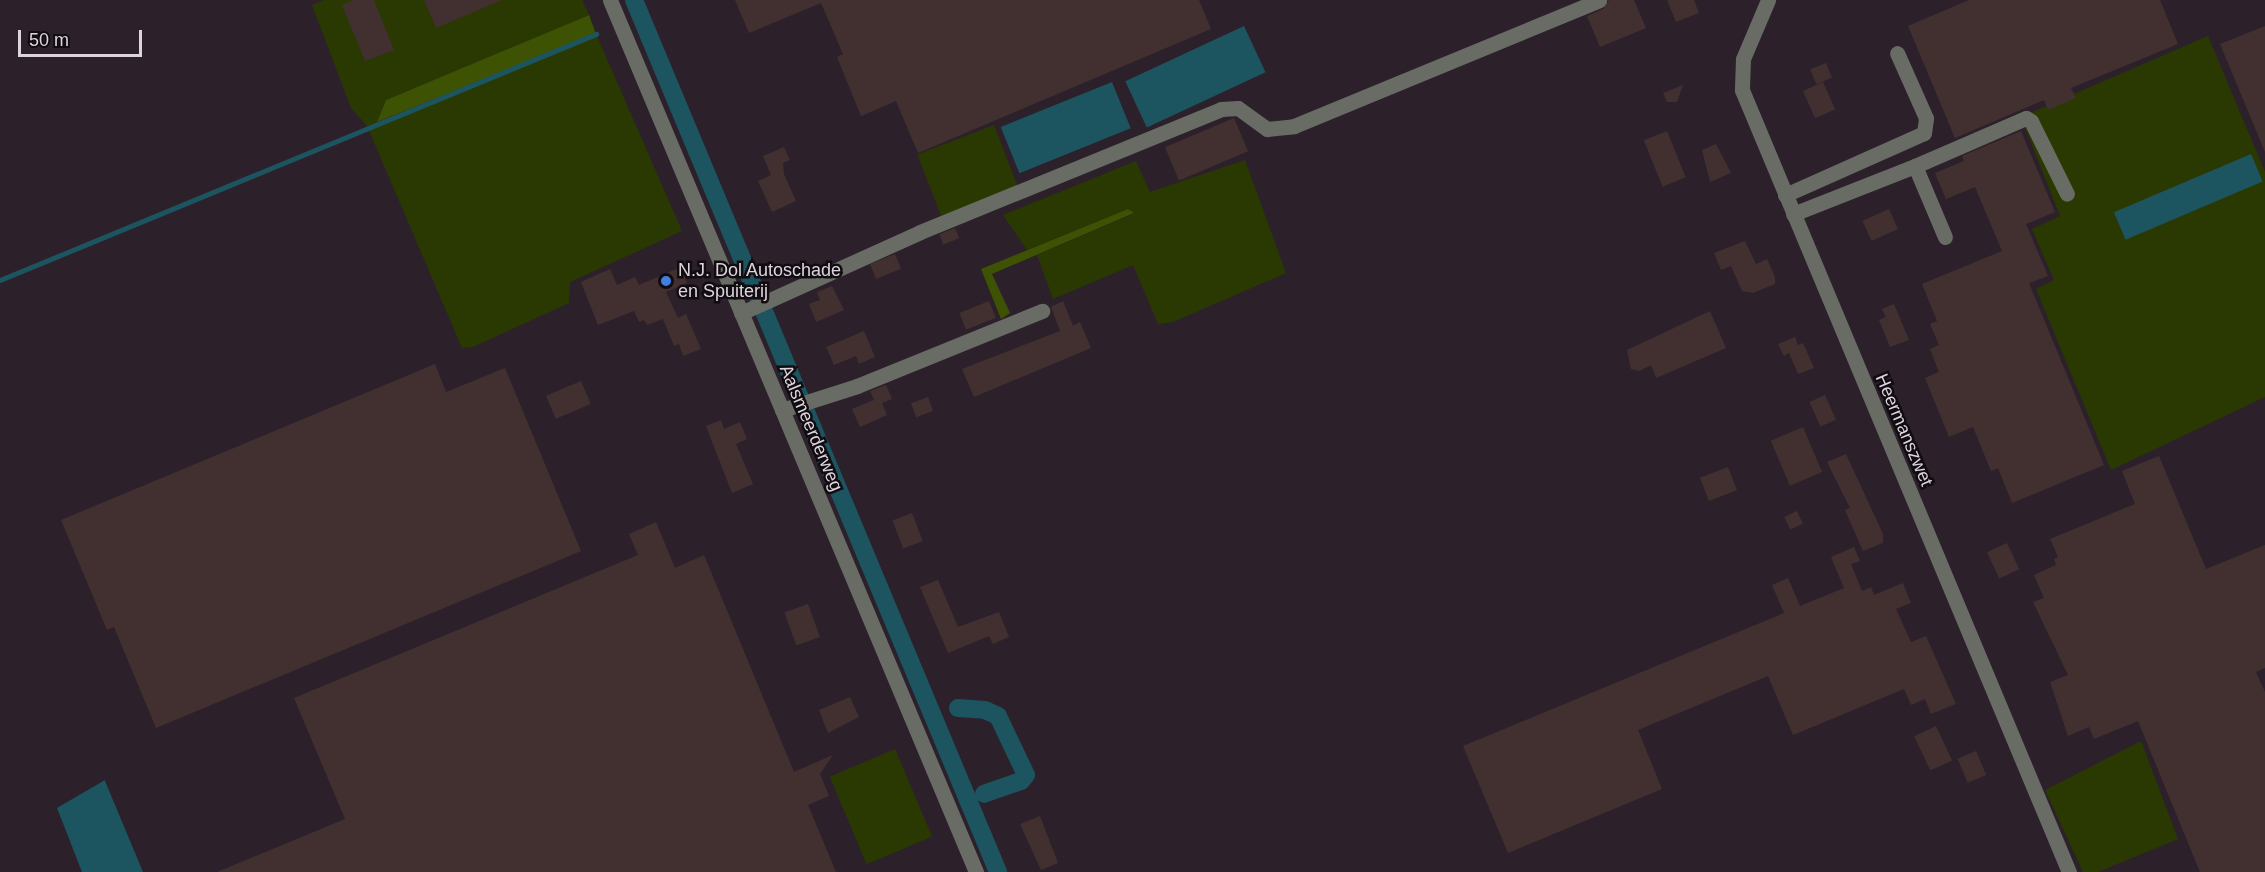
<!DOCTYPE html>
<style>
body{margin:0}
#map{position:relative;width:2265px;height:872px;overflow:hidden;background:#2c212b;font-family:Arial,sans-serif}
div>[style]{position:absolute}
.green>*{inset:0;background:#2a3901;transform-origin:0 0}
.forest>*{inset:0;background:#3d5203}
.water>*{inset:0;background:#1c5460;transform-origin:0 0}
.stream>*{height:5px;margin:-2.5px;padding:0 2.5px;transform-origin:2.5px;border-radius:2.5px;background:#1c5460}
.canal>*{height:18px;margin:-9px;padding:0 9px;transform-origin:9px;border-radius:9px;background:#1c5460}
.building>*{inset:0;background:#41302f;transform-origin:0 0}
.minor>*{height:15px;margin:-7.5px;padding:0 7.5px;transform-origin:7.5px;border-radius:7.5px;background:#686c65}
.dots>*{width:16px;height:16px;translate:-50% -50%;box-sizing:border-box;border:3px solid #110c11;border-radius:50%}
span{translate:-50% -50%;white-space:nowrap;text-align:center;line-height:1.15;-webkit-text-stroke:5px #110c11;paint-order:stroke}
.poi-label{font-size:18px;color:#ddd5dc}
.left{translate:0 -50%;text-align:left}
.street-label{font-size:18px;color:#ddd5dc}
.scale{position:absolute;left:18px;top:30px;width:124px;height:27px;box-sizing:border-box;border:3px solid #ddd5dc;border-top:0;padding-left:8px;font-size:18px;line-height:21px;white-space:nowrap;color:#ddd5dc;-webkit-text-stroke:4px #110c11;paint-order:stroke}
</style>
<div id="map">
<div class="green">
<div style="clip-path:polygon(324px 0,582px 0,589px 15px,386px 100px,377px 122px,596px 34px,682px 231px,570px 282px,569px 303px,473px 347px,462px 348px,367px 126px,351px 108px,312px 5px)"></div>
<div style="clip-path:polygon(2208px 36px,2265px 172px,2265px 397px,2111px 470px,2036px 289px,2054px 280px,2032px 229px,2060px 216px,2021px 117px)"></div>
<div style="left:994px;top:125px;width:66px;height:82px;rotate:69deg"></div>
<div style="clip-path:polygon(1245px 160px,1286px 273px,1173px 322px,1158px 324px,1133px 265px,1053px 299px,1037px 255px,1133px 214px,1128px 209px,1027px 250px,1003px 215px,1136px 161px,1150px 192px)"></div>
<div style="clip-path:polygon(2141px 741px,2178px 839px,2098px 872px,2083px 872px,2045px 790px)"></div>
<div style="left:895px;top:749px;width:95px;height:71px;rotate:67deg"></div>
</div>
<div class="forest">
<div style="clip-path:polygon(589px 15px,596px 34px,377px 122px,386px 100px)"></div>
<div style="clip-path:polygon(1128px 209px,1134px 213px,992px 274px,1010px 313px,1001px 319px,981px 269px)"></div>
</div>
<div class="water">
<div style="left:1244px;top:26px;width:51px;height:131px;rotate:65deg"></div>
<div style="left:1112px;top:82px;width:50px;height:120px;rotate:68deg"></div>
<div style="left:2251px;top:154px;width:30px;height:149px;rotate:67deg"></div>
<div style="clip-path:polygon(105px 780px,105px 781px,143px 872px,82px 872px,57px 808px)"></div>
</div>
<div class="stream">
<div style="left:0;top:280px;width:645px;rotate:-22.43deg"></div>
</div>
<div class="canal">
<div style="left:634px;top:0;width:945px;rotate:67.34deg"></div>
<div style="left:958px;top:708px;width:27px;rotate:4deg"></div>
<div style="left:985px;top:710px;width:14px;rotate:25deg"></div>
<div style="left:998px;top:716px;width:65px;rotate:64.6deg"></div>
<div style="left:1026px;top:775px;width:8px;rotate:130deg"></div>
<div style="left:1021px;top:781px;width:39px;rotate:161deg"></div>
</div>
<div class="building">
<div style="clip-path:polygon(353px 0,374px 0,394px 50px,365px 61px,342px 5px)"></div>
<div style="clip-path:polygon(424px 0,502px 0,436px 28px)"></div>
<div style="clip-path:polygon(735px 0,1199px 0,1211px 29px,918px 153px,896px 101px,861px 116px,837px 57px,843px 54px,821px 3px,749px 33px)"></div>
<div style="clip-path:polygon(1609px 0,1634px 0,1646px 28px,1600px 47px,1587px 16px,1603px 9px)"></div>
<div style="clip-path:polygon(1667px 0,1694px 0,1699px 13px,1676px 22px)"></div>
<div style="clip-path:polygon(1969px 0,2160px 0,2178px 44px,2071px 88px,2076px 98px,2048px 110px,2044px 100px,1955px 138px,1908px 26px)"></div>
<div style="clip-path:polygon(2265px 26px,2265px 152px,2220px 44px)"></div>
<div style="left:1826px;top:63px;width:16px;height:17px;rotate:68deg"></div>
<div style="left:1823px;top:82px;width:30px;height:22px;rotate:66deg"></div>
<div style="clip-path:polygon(1683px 85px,1677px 102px,1667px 102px,1663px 93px)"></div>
<div style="left:1234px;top:118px;width:36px;height:75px;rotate:67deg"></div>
<div style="left:1667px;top:131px;width:50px;height:25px;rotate:68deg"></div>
<div style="clip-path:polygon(2021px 131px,2055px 212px,2026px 224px,2048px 276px,2029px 283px,2104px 465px,2012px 503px,1998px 468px,1991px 471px,1973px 427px,1949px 437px,1925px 378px,1939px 372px,1930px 349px,1939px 345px,1930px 324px,1937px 321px,1922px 284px,2002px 251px,1975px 187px,1946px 199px,1935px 173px,1964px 161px,1962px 156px)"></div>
<div style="clip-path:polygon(1716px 144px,1731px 173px,1710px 182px,1702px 150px)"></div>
<div style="clip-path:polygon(784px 147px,790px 160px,783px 163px,784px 174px,796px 201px,772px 212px,758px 181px,771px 175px,763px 156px)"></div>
<div style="left:1889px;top:209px;width:22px;height:29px;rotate:66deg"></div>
<div style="left:955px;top:228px;width:11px;height:17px;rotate:68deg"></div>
<div style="clip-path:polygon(1745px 241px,1756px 264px,1767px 259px,1775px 277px,1775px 284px,1753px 293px,1742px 291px,1731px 266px,1721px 270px,1714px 253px)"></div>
<div style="left:895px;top:254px;width:16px;height:27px;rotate:68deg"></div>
<div style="clip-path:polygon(681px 267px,687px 283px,666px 292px,678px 318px,686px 314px,701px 349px,683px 356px,679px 344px,674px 346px,663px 319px,647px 325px,644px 320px,639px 322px,634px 311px,598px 325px,581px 282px,610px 269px,617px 285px,635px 277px,639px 285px)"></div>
<div style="clip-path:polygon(832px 286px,844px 310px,816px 322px,809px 304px,820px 300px,817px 292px)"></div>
<div style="left:989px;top:301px;width:18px;height:32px;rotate:68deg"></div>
<div style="clip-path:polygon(1063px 301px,1073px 326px,1080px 322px,1091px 348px,974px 397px,962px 369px,1060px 331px,1051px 307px)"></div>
<div style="clip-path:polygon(1894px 304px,1909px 340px,1890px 347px,1879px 320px,1886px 317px,1882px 309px)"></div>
<div style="clip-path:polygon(1710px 311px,1726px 348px,1656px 378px,1651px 365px,1639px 371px,1631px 369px,1627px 350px)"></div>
<div style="clip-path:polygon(864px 331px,875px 357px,859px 364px,856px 356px,834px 365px,826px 347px)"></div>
<div style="clip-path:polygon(1795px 337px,1798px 345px,1803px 343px,1814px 368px,1798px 374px,1789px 353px,1784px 356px,1778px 344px)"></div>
<div style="clip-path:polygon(435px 364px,446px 392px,505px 368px,581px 551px,156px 728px,114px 627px,107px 630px,61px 520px)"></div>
<div style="left:581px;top:381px;width:25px;height:38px;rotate:67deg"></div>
<div style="clip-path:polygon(886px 385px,892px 399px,882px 403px,887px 415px,860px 427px,852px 409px,874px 400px,870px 391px)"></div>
<div style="left:1825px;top:395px;width:27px;height:17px;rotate:66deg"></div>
<div style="left:928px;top:397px;width:15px;height:18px;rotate:70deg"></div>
<div style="clip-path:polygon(721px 420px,724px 429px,740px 422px,747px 439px,736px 444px,753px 484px,732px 493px,706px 426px)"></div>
<div style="left:1803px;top:427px;width:49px;height:35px;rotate:67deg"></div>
<div style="clip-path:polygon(1846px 454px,1883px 534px,1883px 543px,1863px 551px,1845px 510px,1850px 508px,1827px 462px)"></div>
<div style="clip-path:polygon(2159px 456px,2206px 569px,2265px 545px,2265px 668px,2256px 672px,2265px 692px,2265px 872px,2200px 872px,2138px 721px,2094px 739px,2089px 727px,2068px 736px,2050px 682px,2068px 675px,2033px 602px,2044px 598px,2034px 575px,2056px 565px,2054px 559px,2058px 557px,2050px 539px,2135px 504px,2122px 471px)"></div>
<div style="left:1728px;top:467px;width:25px;height:30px;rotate:69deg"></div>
<div style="left:1797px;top:511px;width:14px;height:14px;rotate:65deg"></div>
<div style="left:912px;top:513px;width:30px;height:21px;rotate:69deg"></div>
<div style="clip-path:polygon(656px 522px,675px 568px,704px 555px,794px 772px,833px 755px,820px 774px,829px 796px,808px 805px,836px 872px,217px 872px,345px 819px,294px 698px,638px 555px,629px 534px)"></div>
<div style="left:2007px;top:543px;width:29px;height:22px;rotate:65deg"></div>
<div style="clip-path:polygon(1854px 547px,1860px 561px,1851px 564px,1862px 591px,1871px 587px,1874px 595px,1903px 583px,1911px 603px,1896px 609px,1911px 642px,1926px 636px,1956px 704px,1931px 714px,1925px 699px,1911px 705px,1904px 689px,1793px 735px,1768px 676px,1638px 730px,1662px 789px,1508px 853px,1463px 746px,1784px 613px,1772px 585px,1788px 578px,1800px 606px,1844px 588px,1831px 557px)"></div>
<div style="clip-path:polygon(938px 580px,958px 627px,999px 612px,1009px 637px,993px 644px,989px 636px,948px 653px,920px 587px)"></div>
<div style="left:808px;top:604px;width:35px;height:25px;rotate:70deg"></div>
<div style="clip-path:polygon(850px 697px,859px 717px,828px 733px,819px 710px)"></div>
<div style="left:1936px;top:726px;width:38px;height:24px;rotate:65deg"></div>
<div style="left:1976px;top:751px;width:26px;height:20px;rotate:67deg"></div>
<div style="clip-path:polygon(1040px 816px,1058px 863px,1041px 870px,1020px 824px)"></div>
</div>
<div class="minor">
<div style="left:610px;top:0;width:946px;rotate:67.23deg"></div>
<div style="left:1768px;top:0;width:64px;rotate:113deg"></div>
<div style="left:1743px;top:59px;width:31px;rotate:92deg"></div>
<div style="left:1742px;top:90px;width:848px;rotate:67.31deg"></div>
<div style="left:1915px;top:166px;width:121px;rotate:-23.4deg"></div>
<div style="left:2026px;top:118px;width:6px;rotate:31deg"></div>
<div style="left:2031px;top:121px;width:81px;rotate:63.7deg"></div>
<div style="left:1785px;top:195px;width:152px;rotate:-24deg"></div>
<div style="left:1924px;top:133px;width:15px;rotate:-82deg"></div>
<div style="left:1926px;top:118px;width:71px;rotate:-114deg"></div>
<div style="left:1793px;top:214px;width:131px;rotate:-21.5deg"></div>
<div style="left:1915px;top:166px;width:77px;rotate:67.1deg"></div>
<div style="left:741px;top:313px;width:196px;rotate:-24.3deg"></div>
<div style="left:920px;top:232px;width:325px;rotate:-22.2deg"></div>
<div style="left:1221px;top:109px;width:17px;rotate:-3deg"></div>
<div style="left:1238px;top:108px;width:36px;rotate:36deg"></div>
<div style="left:1267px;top:129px;width:27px;rotate:-6deg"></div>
<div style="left:1294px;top:126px;width:330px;rotate:-22.4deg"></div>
<div style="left:782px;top:410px;width:79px;rotate:-17.7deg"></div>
<div style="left:857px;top:386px;width:200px;rotate:-22.1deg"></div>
</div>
<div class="dots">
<div style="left:666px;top:281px;background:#3f7fe0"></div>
</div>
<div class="poi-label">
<span class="left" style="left:678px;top:281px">N.J. Dol Autoschade<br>en Spuiterij</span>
</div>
<div class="street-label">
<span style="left:811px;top:428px;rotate:67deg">Aalsmeerderweg</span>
<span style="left:1904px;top:430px;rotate:67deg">Heermanszwet</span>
</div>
<div class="scale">50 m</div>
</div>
